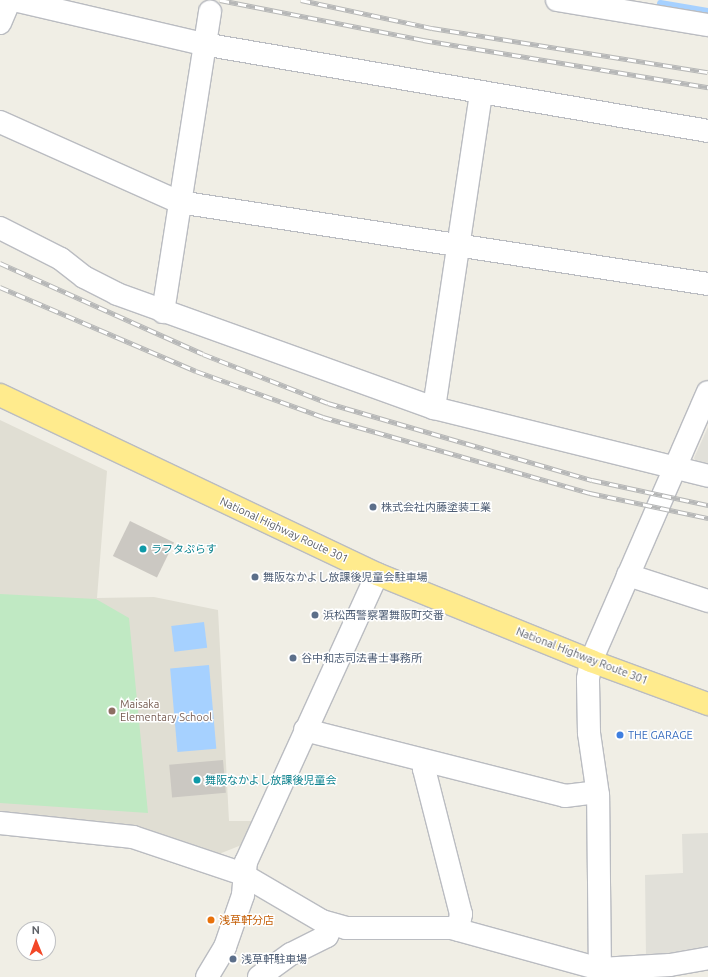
<!DOCTYPE html>
<meta charset="utf-8">
<style>
body{margin:0}
#map{position:relative;width:708px;height:977px;overflow:hidden;background:#f0eee5;font-family:Ubuntu,"Noto Sans JP",sans-serif}
div>[style]{position:absolute}
.industrial>*{inset:0;background:#e1e0d9}
.education>*{inset:0;background:#e0ded3}
.green>*{inset:0;background:#c0e9c3}
.water>*{inset:0;background:#a6d1ff;transform-origin:0 0}
.stream>*{height:7px;margin:-3.5px;padding:0 3.5px;transform-origin:3.5px;border-radius:3.5px;background:#a6d1ff}
.building>*{inset:0;background:#cbc8c2;transform-origin:0 0}
.roads{filter:drop-shadow(1px 0 #babcc1) drop-shadow(-1px 0 #babcc1) drop-shadow(0 1px #babcc1) drop-shadow(0 -1px #babcc1)}
.minor>*{height:22px;margin:-11px;padding:0 11px;transform-origin:11px;border-radius:11px;background:#fff}
.highway>*{height:22px;margin:-11px;padding:0 11px;transform-origin:11px;border-radius:11px;background:#ffeb8d}
.rail>*{height:4.5px;margin-top:-2.25px;transform-origin:0;background:repeating-linear-gradient(90deg,#fff 0 9px,#b6b7b7 0 18px);box-sizing:border-box;border-block:1px solid #b6b7b7}
.dots>*{width:11px;height:11px;translate:-50% -50%;box-sizing:border-box;border:2px solid #fff;border-radius:50%}
span{translate:-50% -50%;white-space:nowrap;text-align:center;line-height:1.15;-webkit-text-stroke:3px #fff;paint-order:stroke}
.service-label{font-size:11px;color:#4e5e75}
.left{translate:0 -50%;text-align:left}
.street-label{font-size:11px;color:#5d6066}
.culture-label{font-size:11px;color:#0d838f}
.education-label{font-size:11px;color:#785e54}
.shop-label{font-size:11px;color:#366cbe}
.food-label{font-size:11px;color:#c56008}
.north{position:absolute;left:16px;top:921px;width:40px;height:40px;box-sizing:border-box;background:#fff;border:1px solid #bebfc2;border-radius:50%;rotate:359deg;font-size:11px;font-weight:700;line-height:16px;text-align:center;color:#5d6066}
.north::after{content:'';display:block;margin:auto;width:14px;height:18px;background:#f34727;clip-path:polygon(50% 0,100% 100%,50% 72%,0 100%)}
</style>
<div id="map">
<div class="industrial">
<div style="clip-path:polygon(708px 427px,708px 470px,699px 468px,694px 458px)"></div>
<div style="clip-path:polygon(708px 833px,708px 949px,646px 958px,645px 875px,683px 873px,682px 834px)"></div>
</div>
<div class="education">
<div style="clip-path:polygon(0 420px,107px 471px,97px 598px,154px 597px,218px 610px,229px 821px,255px 821px,244px 844px,214px 856px,135px 827px,0 813px)"></div>
</div>
<div class="green">
<div style="clip-path:polygon(0 594px,96px 599px,129px 618px,148px 813px,0 803px)"></div>
</div>
<div class="water">
<div style="left:204px;top:622px;width:26px;height:33px;rotate:83deg"></div>
<div style="left:209px;top:665px;width:84px;height:39px;rotate:85deg"></div>
</div>
<div class="stream">
<div style="left:660px;top:3px;width:49px;rotate:9.5deg"></div>
</div>
<div class="building">
<div style="left:130px;top:521px;width:49px;height:39px;rotate:26deg"></div>
<div style="left:223px;top:760px;width:33px;height:54px;rotate:85deg"></div>
</div>
<div class="roads">
<div class="minor">
<div style="left:14px;top:0;width:194px;rotate:13.1deg"></div>
<div style="left:203px;top:44px;width:512px;rotate:9.77deg"></div>
<div style="left:557px;top:0;width:153px;rotate:9.4deg"></div>
<div style="left:0;top:23px;width:25px;rotate:-67deg"></div>
<div style="left:0;top:122px;width:196px;rotate:24.1deg"></div>
<div style="left:179px;top:202px;width:535px;rotate:8.81deg"></div>
<div style="left:0;top:228px;width:68px;rotate:26.9deg"></div>
<div style="left:61px;top:259px;width:29px;rotate:38deg"></div>
<div style="left:84px;top:277px;width:37px;rotate:27deg"></div>
<div style="left:117px;top:294px;width:337px;rotate:19.8deg"></div>
<div style="left:434px;top:408px;width:282px;rotate:13.9deg"></div>
<div style="left:163px;top:312px;width:304px;rotate:-81.1deg"></div>
<div style="left:434px;top:408px;width:317px;rotate:-81.5deg"></div>
<div style="left:628px;top:575px;width:84px;rotate:18deg"></div>
<div style="left:305px;top:730px;width:268px;rotate:14.2deg"></div>
<div style="left:565px;top:796px;width:32px;rotate:-7deg"></div>
<div style="left:425px;top:762px;width:7px;rotate:98deg"></div>
<div style="left:424px;top:769px;width:150px;rotate:75.7deg"></div>
<div style="left:461px;top:914px;width:16px;rotate:101deg"></div>
<div style="left:0;top:823px;width:134px;rotate:6deg"></div>
<div style="left:133px;top:837px;width:113px;rotate:18.6deg"></div>
<div style="left:240px;top:873px;width:95px;rotate:30.3deg"></div>
<div style="left:322px;top:921px;width:25px;rotate:16deg"></div>
<div style="left:346px;top:928px;width:105px"></div>
<div style="left:451px;top:928px;width:155px;rotate:15.4deg"></div>
<div style="left:600px;top:969px;width:70px;rotate:-3.3deg"></div>
<div style="left:670px;top:965px;width:39px;rotate:-10deg"></div>
<div style="left:207px;top:977px;width:35px;rotate:-59deg"></div>
<div style="left:225px;top:947px;width:55px;rotate:-70.9deg"></div>
<div style="left:243px;top:895px;width:33px;rotate:-85deg"></div>
<div style="left:246px;top:862px;width:316px;rotate:-65.5deg"></div>
<div style="left:259px;top:977px;width:39px;rotate:-36deg"></div>
<div style="left:291px;top:954px;width:40px;rotate:-26.6deg"></div>
<div style="left:327px;top:936px;width:12px;rotate:-66deg"></div>
<div style="left:600px;top:977px;width:182px;rotate:-90.6deg"></div>
<div style="left:598px;top:795px;width:63px;rotate:-98.3deg"></div>
<div style="left:589px;top:733px;width:54px;rotate:-91.1deg"></div>
<div style="left:588px;top:679px;width:18px;rotate:-81deg"></div>
<div style="left:591px;top:661px;width:293px;rotate:-66.5deg"></div>
</div>
<div class="highway">
<div style="left:0;top:395px;width:417px;rotate:25.4deg"></div>
<div style="left:377px;top:574px;width:231px;rotate:22.1deg"></div>
<div style="left:591px;top:661px;width:125px;rotate:20.2deg"></div>
</div>
</div>
<div class="rail">
<div style="left:220px;top:0;width:207px;rotate:11.1deg"></div>
<div style="left:423px;top:40px;width:289px;rotate:9.4deg"></div>
<div style="left:301px;top:0;width:134px;rotate:12.1deg"></div>
<div style="left:432px;top:28px;width:279px;rotate:9.1deg"></div>
<div style="left:0;top:263px;width:222px;rotate:24.1deg"></div>
<div style="left:203px;top:354px;width:134px;rotate:21.4deg"></div>
<div style="left:328px;top:403px;width:275px;rotate:16.3deg"></div>
<div style="left:592px;top:480px;width:119px;rotate:12.2deg"></div>
<div style="left:0;top:287px;width:213px;rotate:23.2deg"></div>
<div style="left:196px;top:371px;width:135px;rotate:19.9deg"></div>
<div style="left:323px;top:417px;width:278px;rotate:15.9deg"></div>
<div style="left:590px;top:493px;width:121px;rotate:12deg"></div>
</div>
<div class="dots">
<div style="left:373px;top:507px;background:#5c6f8a"></div>
<div style="left:143px;top:549px;background:#0f9aa8"></div>
<div style="left:255px;top:577px;background:#5c6f8a"></div>
<div style="left:315px;top:615px;background:#5c6f8a"></div>
<div style="left:293px;top:658px;background:#5c6f8a"></div>
<div style="left:112px;top:711px;background:#8d6e63"></div>
<div style="left:620px;top:735px;background:#3f7fe0"></div>
<div style="left:197px;top:780px;background:#0f9aa8"></div>
<div style="left:211px;top:920px;background:#e8710a"></div>
<div style="left:233px;top:959px;background:#5c6f8a"></div>
</div>
<div class="service-label">
<span class="left" style="left:381px;top:507px">株式会社内藤塗装工業</span>
<span class="left" style="left:263px;top:577px">舞阪なかよし放課後児童会駐車場</span>
<span class="left" style="left:323px;top:615px">浜松西警察署舞阪町交番</span>
<span class="left" style="left:301px;top:658px">谷中和志司法書士事務所</span>
<span class="left" style="left:241px;top:959px">浅草軒駐車場</span>
</div>
<div class="street-label">
<span style="left:284px;top:530px;rotate:25deg">National Highway Route 301</span>
<span style="left:582px;top:656px;rotate:21deg">National Highway Route 301</span>
</div>
<div class="culture-label">
<span class="left" style="left:151px;top:549px">ラフタぷらす</span>
<span class="left" style="left:205px;top:780px">舞阪なかよし放課後児童会</span>
</div>
<div class="education-label">
<span class="left" style="left:120px;top:711px">Maisaka<br>Elementary School</span>
</div>
<div class="shop-label">
<span class="left" style="left:628px;top:735px">THE GARAGE</span>
</div>
<div class="food-label">
<span class="left" style="left:219px;top:920px">浅草軒分店</span>
</div>
<div class="north">N</div>
</div>
